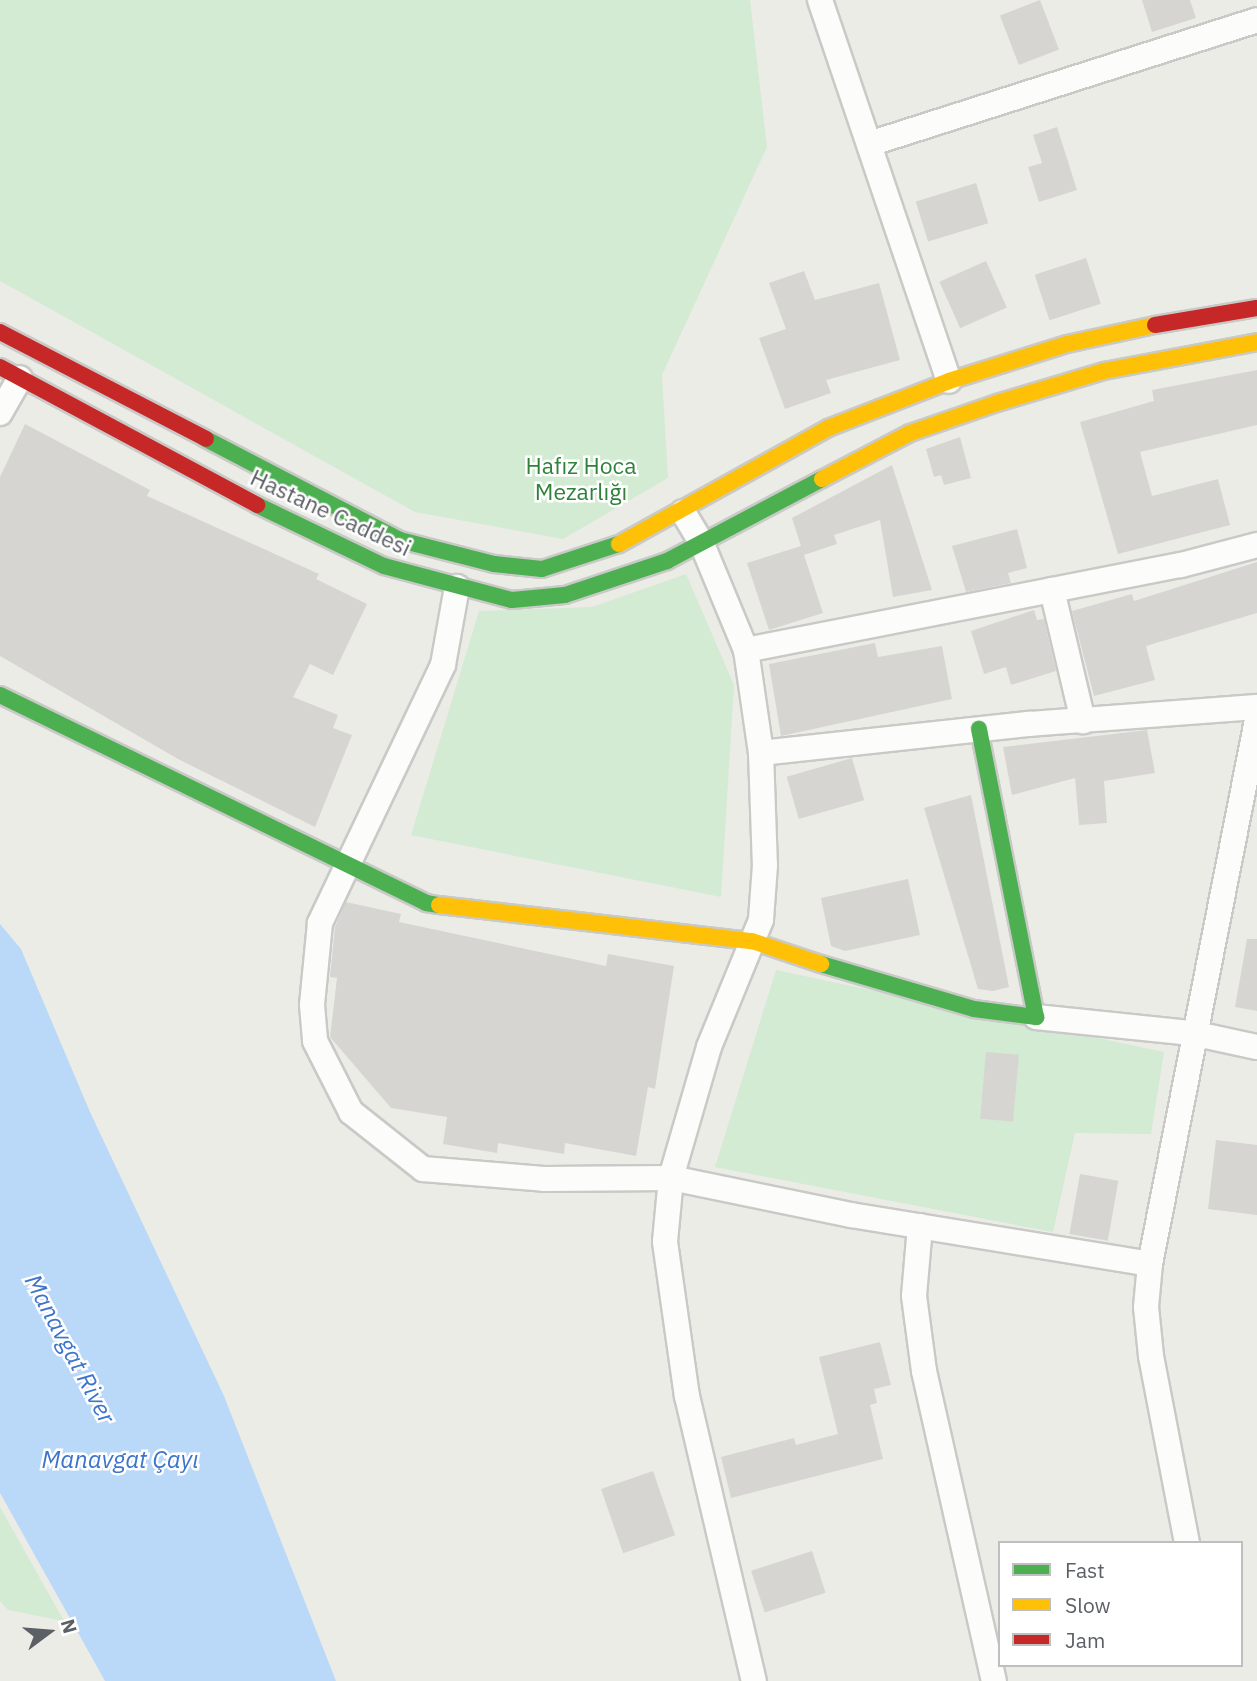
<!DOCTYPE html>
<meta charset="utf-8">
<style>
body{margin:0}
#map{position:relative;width:1257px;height:1681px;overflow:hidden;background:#ecece7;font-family:"IBM Plex Sans",sans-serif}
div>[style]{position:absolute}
.green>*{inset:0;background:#d3ead3}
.water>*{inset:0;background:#bad8f8}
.building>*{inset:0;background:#d6d5d2;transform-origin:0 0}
.roads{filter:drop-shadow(2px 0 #c9c9c7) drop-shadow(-2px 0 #c9c9c7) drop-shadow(0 2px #c9c9c7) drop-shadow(0 -2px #c9c9c7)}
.street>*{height:24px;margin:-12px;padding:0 12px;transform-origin:12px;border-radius:12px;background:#fcfcfb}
.fast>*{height:16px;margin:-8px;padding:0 8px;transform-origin:8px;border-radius:8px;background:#4caf50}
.slow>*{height:16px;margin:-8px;padding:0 8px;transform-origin:8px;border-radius:8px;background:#ffc107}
.jam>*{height:16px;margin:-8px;padding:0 8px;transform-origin:8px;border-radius:8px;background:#c62828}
span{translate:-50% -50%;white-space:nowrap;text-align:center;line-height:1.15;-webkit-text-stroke:5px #fff;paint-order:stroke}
.park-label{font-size:23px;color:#2e823a}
.street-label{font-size:23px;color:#5c5f65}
.water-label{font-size:24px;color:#3e75cb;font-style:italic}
.legend{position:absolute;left:998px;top:1541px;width:245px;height:126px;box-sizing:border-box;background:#fff;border:2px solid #bebfc1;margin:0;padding:9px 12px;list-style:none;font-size:21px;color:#5c5f65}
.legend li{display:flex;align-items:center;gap:14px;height:35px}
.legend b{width:35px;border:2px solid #bebfc1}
.north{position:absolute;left:14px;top:1597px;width:70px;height:70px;-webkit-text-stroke:5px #fff;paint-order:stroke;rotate:74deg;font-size:19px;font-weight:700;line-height:28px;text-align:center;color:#5c5f65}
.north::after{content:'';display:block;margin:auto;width:24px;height:32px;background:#5c5f65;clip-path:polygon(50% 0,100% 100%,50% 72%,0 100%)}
</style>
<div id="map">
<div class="green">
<div style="clip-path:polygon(0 0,750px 0,767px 147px,662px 375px,668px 478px,563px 539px,415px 512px,0 281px)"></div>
<div style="clip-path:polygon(686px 574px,734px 685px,721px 897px,411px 835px,479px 611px,592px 607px)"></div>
<div style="clip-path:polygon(776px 970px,1164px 1052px,1151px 1134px,1075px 1133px,1053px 1232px,715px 1167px)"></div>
<div style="clip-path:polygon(0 1507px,64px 1621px,8px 1610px,0 1601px)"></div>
</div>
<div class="water">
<div style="clip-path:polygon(0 924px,21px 949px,90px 1112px,224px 1396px,336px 1681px,105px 1681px,0 1493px)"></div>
</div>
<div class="building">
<div style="left:1040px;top:0;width:53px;height:43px;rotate:69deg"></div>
<div style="clip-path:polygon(1142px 0,1190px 0,1196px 18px,1152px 32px)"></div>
<div style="clip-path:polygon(1057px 127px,1077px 190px,1039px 202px,1028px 167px,1042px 163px,1033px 135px)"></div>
<div style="left:976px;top:183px;width:42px;height:63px;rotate:73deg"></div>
<div style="left:1086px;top:258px;width:48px;height:54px;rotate:72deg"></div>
<div style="left:986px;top:261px;width:51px;height:51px;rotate:66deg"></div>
<div style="clip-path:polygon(804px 271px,815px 300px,879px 283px,900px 360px,826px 380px,831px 393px,785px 409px,759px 338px,786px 329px,769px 283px)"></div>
<div style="clip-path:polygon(1257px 370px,1257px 425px,1140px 452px,1152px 496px,1218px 479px,1230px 525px,1118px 554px,1080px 422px,1154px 401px,1152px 390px)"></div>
<div style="clip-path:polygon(25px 424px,150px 490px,147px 496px,319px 574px,316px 579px,367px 604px,333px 675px,310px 664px,293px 697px,338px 715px,333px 728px,352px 735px,315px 827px,178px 759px,0 656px,0 477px)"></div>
<div style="clip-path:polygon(960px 437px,971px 478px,944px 485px,941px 475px,934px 477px,926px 449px)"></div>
<div style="clip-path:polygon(892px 465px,932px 590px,893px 597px,880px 520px,834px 535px,837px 544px,804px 555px,823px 613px,769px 630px,747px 563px,801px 546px,792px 518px)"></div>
<div style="clip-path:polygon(1017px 529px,1027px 568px,1008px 573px,1011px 583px,966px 592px,952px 546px)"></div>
<div style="clip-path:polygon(1257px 562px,1257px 613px,1146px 646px,1155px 680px,1094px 696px,1072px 611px,1132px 594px,1134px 601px)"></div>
<div style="clip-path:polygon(1034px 610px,1037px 620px,1044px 619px,1056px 671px,1011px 685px,1006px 667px,984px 674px,971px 631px)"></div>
<div style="clip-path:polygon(875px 643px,878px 657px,942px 646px,952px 699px,781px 736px,769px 664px)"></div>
<div style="clip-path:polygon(1147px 730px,1155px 773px,1104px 781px,1107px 823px,1079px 825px,1075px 778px,1012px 795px,1003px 747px)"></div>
<div style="left:852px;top:758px;width:44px;height:68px;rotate:74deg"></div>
<div style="clip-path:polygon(971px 795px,1009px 987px,993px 991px,978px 989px,924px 808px)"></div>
<div style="clip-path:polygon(908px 879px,920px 935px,845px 951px,831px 946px,821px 898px)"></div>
<div style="clip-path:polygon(346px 902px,401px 914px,399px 922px,606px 966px,608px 954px,674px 966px,655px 1089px,648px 1087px,636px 1156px,565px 1143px,564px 1154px,498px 1143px,497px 1153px,443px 1144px,447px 1117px,391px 1108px,330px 1037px,337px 978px,330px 977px,335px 927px)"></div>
<div style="clip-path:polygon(1247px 939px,1257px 939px,1257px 1011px,1235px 1007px)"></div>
<div style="left:986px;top:1052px;width:33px;height:67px;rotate:5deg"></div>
<div style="clip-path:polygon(1216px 1140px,1257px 1145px,1257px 1215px,1208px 1209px)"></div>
<div style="left:1080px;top:1174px;width:39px;height:61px;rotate:10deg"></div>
<div style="clip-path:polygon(880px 1342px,891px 1385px,874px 1389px,877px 1403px,870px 1405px,883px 1459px,731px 1498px,721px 1457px,794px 1438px,796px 1445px,838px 1434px,819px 1357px)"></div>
<div style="left:653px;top:1471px;width:68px;height:55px;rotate:71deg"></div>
<div style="left:812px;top:1551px;width:44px;height:64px;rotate:72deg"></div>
</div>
<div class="roads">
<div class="street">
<div style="left:820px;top:0;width:402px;rotate:71.3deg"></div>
<div style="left:869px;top:144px;width:407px;rotate:-17.7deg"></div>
<div style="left:0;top:413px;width:40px;rotate:-60.3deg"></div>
<div style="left:683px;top:512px;width:37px;rotate:59deg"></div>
<div style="left:702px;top:544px;width:115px;rotate:67.5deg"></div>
<div style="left:746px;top:650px;width:104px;rotate:81.7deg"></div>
<div style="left:761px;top:753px;width:112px;rotate:88deg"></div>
<div style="left:765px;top:865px;width:55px;rotate:94.2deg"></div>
<div style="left:761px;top:920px;width:137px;rotate:112.3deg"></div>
<div style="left:709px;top:1047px;width:136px;rotate:106.2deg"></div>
<div style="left:671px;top:1178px;width:64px;rotate:95.4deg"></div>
<div style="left:665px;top:1242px;width:156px;rotate:81.9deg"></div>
<div style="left:687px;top:1396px;width:293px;rotate:76.8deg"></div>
<div style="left:457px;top:587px;width:79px;rotate:100.2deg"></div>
<div style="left:443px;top:665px;width:286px;rotate:115.5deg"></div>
<div style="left:320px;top:923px;width:82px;rotate:95.6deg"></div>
<div style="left:312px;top:1005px;width:36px;rotate:85deg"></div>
<div style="left:315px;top:1041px;width:80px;rotate:63.1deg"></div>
<div style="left:351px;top:1112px;width:92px;rotate:38.4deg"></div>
<div style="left:423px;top:1169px;width:121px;rotate:4.7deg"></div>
<div style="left:544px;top:1179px;width:127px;rotate:-0.5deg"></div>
<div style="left:671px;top:1178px;width:184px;rotate:11.6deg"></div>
<div style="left:851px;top:1215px;width:303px;rotate:9.3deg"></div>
<div style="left:1052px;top:590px;width:135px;rotate:76.7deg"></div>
<div style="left:746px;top:650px;width:443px;rotate:-11.1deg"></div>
<div style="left:1181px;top:565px;width:79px;rotate:-14.7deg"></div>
<div style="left:761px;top:753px;width:270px;rotate:-6.2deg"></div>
<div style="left:1029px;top:724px;width:229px;rotate:-4.3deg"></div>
<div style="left:1036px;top:1017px;width:157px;rotate:5.9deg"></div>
<div style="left:1192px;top:1033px;width:66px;rotate:12.2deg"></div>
<div style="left:920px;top:1226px;width:70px;rotate:94.9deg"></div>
<div style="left:914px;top:1296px;width:76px;rotate:82.4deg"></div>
<div style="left:924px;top:1371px;width:318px;rotate:77.3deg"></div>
<div style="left:1187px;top:1543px;width:190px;rotate:-100.9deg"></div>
<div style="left:1151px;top:1356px;width:49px;rotate:-95.8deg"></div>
<div style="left:1146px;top:1307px;width:43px;rotate:-84.7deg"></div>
<div style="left:1150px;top:1264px;width:554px;rotate:-78.87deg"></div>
</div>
<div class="fast">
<div style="left:206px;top:439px;width:219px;rotate:27.5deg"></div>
<div style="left:400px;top:540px;width:97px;rotate:14.3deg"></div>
<div style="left:494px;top:564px;width:48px;rotate:5.9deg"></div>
<div style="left:542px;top:569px;width:81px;rotate:-18deg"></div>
<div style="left:257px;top:505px;width:141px;rotate:25.7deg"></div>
<div style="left:384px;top:566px;width:132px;rotate:14.9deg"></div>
<div style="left:512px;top:600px;width:53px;rotate:-5.4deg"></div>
<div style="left:565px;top:595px;width:108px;rotate:-18.4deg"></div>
<div style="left:667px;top:561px;width:175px;rotate:-27.9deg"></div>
<div style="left:0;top:695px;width:474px;rotate:26deg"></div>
<div style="left:426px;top:903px;width:13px;rotate:9deg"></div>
<div style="left:821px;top:964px;width:159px;rotate:16.4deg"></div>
<div style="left:974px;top:1009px;width:63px;rotate:7.4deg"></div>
<div style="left:1036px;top:1017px;width:294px;rotate:-101.2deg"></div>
</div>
<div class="slow">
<div style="left:822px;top:479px;width:99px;rotate:-27.6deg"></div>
<div style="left:910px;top:433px;width:92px;rotate:-19deg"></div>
<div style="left:997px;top:403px;width:112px;rotate:-16.7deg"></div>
<div style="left:1104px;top:371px;width:156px;rotate:-10.7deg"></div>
<div style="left:619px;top:544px;width:239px;rotate:-29deg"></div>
<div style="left:828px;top:428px;width:130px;rotate:-21.2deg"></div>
<div style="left:949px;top:381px;width:124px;rotate:-17.4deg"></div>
<div style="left:1067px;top:344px;width:90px;rotate:-12.2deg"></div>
<div style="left:439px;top:905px;width:315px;rotate:6.6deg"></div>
<div style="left:752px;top:941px;width:73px;rotate:18.4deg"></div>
</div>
<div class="jam">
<div style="left:1155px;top:325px;width:103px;rotate:-9.5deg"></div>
<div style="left:0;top:332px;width:232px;rotate:27.4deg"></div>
<div style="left:0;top:367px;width:292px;rotate:28.2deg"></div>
</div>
</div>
<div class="park-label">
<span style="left:581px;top:478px">Hafız Hoca<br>Mezarlığı</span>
</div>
<div class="street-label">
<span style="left:331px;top:512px;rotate:25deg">Hastane Caddesi</span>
</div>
<div class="water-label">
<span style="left:70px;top:1349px;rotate:62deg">Manavgat River</span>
<span style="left:120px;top:1460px">Manavgat Çayı</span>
</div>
<ul class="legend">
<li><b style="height:9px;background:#4caf50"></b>Fast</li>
<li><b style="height:9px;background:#ffc107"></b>Slow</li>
<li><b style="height:9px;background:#c62828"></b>Jam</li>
</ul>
<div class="north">N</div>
</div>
